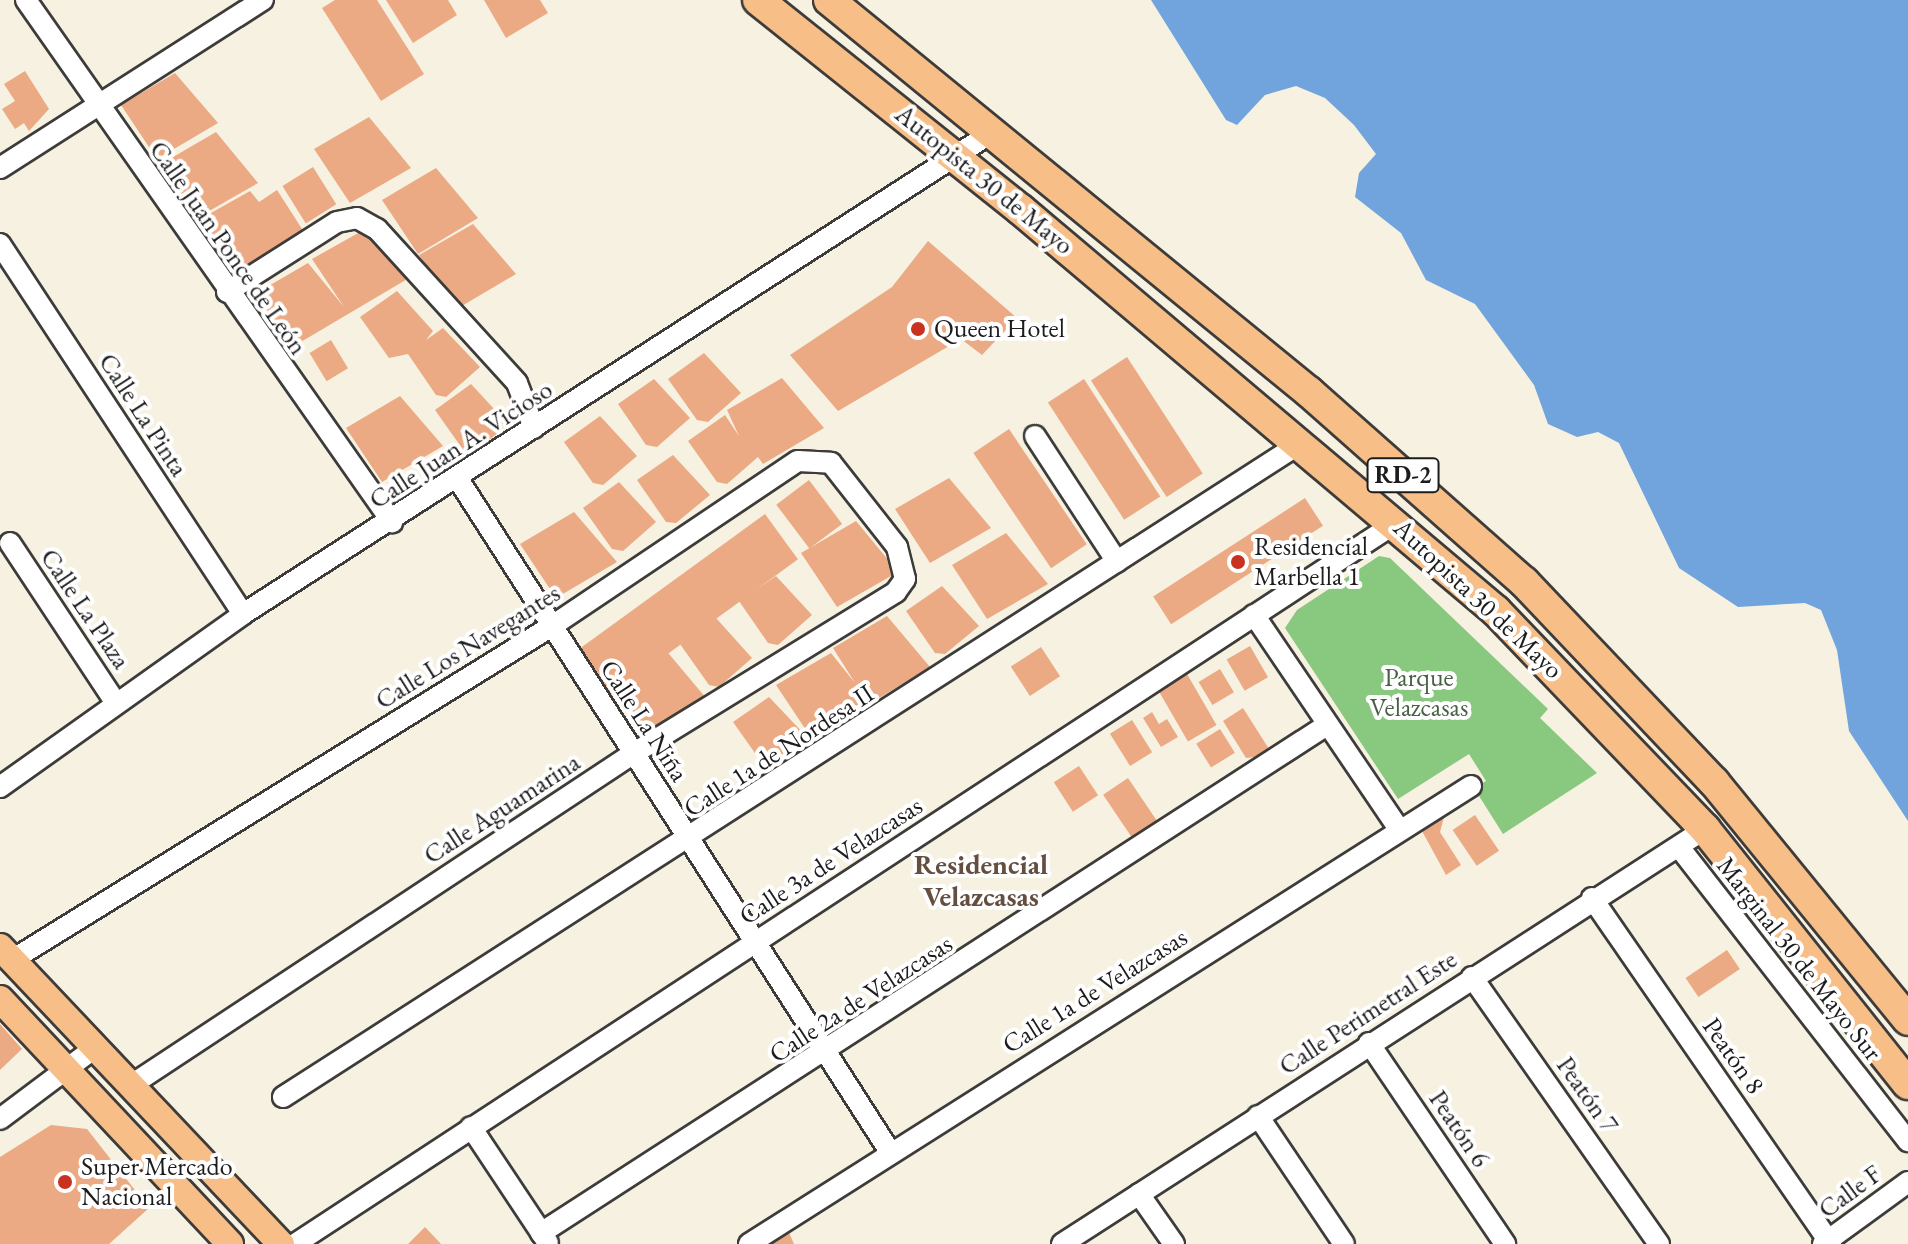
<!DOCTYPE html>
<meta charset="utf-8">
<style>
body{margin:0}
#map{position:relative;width:1908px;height:1244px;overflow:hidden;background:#f6f1e1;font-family:"EB Garamond",serif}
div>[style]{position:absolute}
.green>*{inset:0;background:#89c87f}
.water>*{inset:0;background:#71a4dd}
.building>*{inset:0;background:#ebaa83;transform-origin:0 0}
.roads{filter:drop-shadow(2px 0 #3d3c3a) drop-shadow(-2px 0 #3d3c3a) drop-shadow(0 2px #3d3c3a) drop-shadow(0 -2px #3d3c3a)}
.minor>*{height:20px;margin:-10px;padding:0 10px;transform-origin:10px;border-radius:10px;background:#fff}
.major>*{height:26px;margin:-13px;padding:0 13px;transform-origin:13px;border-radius:13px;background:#f7be88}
.highway>*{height:30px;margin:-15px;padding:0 15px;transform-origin:15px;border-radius:15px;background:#f7be88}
.dots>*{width:22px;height:22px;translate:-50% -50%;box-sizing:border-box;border:4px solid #fff;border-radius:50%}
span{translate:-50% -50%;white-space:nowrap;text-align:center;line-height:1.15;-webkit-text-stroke:8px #fff;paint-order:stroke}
.shield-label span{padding:2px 6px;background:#fff;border:2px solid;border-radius:6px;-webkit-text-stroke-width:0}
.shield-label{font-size:24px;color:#1c1c1c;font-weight:700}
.street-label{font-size:26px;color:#1c1c1c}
.poi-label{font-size:26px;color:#1c1c1c}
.left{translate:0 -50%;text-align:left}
.park-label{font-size:26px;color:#486144}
.neighbourhood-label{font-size:28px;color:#644e40;font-weight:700}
</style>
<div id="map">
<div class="green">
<div style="clip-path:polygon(1379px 556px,1390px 558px,1548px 709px,1540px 718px,1597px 773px,1503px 834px,1474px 788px,1486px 781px,1469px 754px,1398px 799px,1285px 628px,1297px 610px)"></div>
</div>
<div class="water">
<div style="clip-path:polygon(1151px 0,1908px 0,1908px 821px,1849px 731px,1837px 650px,1821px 610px,1805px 603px,1738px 607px,1679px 568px,1619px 443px,1598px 432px,1577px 437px,1548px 424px,1534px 385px,1475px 304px,1426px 280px,1401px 233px,1355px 197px,1359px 173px,1376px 154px,1354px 125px,1325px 98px,1296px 86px,1265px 95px,1237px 125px,1226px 120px)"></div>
</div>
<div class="building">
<div style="clip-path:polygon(335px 0,377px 0,424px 74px,381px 101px,322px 8px)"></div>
<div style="clip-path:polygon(386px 0,448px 0,457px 15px,413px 43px)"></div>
<div style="clip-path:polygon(484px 0,540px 0,548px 13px,506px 38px)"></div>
<div style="clip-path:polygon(25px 71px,49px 109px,29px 131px,24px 123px,15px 129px,2px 109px,15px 101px,4px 84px)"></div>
<div style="clip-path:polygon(175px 73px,218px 123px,157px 159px,121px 105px)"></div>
<div style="clip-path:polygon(369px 117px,411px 168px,350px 203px,314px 149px)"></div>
<div style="clip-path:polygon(216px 132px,258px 183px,197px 218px,161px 164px)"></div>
<div style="left:313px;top:167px;width:44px;height:36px;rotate:58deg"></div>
<div style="clip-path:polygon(436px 168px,478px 218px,418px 254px,382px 200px)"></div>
<div style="clip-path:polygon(277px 190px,304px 232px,231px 276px,195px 222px,250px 191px,259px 202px)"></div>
<div style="clip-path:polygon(473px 224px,516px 274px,455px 310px,419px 255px)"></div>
<div style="clip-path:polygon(367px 228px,409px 278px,289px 349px,253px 295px,308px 263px,344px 307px,312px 259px)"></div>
<div style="clip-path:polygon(928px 241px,1017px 318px,982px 355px,961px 339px,838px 411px,790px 355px,892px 287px)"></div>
<div style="clip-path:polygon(397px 291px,433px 331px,426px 340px,443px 328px,480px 367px,446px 397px,436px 395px,408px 354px,389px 358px,360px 317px)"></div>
<div style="left:331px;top:340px;width:33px;height:25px;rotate:59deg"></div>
<div style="clip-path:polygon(704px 353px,741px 393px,708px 422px,697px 420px,668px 379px)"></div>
<div style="left:1127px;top:357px;width:139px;height:43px;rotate:57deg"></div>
<div style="clip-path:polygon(782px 378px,824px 428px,763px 464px,758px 457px,727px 484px,717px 482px,688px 441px,725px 415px,739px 436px,727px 410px)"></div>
<div style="clip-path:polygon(654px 379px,690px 418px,657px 447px,646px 445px,618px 404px)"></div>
<div style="left:1084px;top:379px;width:140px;height:43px;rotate:57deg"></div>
<div style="clip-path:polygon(471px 384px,508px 424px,474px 453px,464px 451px,435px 410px)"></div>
<div style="clip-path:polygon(400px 396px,443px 446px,382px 482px,346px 428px)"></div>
<div style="clip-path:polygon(600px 416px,637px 456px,603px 485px,593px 483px,564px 442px)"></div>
<div style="left:1009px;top:429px;width:139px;height:43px;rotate:56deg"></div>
<div style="clip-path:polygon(673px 455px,710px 495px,676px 523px,666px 522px,637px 480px)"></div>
<div style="clip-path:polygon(949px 478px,991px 528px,930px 563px,895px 509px)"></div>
<div style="left:809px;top:480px;width:55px;height:41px;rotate:53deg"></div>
<div style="clip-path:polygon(619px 482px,656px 522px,623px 551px,612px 549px,583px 508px)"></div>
<div style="left:1305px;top:498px;width:33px;height:181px;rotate:57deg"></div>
<div style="clip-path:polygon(574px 512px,617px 562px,556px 598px,520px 544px)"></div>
<div style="left:765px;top:514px;width:56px;height:231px;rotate:54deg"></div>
<div style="clip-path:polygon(856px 521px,898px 572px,837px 607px,801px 553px)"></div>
<div style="clip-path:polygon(1006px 533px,1048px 584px,987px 619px,952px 565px)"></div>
<div style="clip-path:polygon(776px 576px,812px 615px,778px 645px,768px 643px,739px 601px)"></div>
<div style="clip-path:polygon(942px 586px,979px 626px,945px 654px,935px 653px,906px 611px)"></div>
<div style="clip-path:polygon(887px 616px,930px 667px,812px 739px,776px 685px,831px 653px,855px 683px,833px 648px)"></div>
<div style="clip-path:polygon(716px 618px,752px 658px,719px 687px,709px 685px,680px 644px)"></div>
<div style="left:1250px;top:646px;width:36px;height:27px;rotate:60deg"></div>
<div style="left:1041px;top:647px;width:35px;height:36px;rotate:57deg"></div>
<div style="clip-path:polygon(664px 648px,706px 698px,646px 734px,610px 680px)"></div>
<div style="left:1220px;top:669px;width:27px;height:25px;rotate:59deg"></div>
<div style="left:1187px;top:674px;width:59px;height:33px;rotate:60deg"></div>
<div style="clip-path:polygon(769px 697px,806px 736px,773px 765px,762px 763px,733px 722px)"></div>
<div style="clip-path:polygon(1243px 708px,1269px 749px,1255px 757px,1246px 758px,1223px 721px)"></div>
<div style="clip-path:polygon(1152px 712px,1159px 724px,1167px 719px,1178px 737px,1161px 747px,1143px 718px)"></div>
<div style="left:1132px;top:720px;width:38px;height:26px;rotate:58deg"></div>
<div style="left:1220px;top:729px;width:28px;height:28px;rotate:58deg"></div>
<div style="left:1079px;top:766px;width:35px;height:30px;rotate:57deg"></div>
<div style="left:1128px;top:778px;width:52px;height:30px;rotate:56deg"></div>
<div style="left:1475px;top:815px;width:43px;height:27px;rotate:56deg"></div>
<div style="clip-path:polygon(1437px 817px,1444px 817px,1440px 832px,1461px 865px,1446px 875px,1422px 831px)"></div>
<div style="left:1727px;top:950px;width:23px;height:50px;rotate:56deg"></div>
<div style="clip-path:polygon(0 1024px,22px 1049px,0 1070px)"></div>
<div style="clip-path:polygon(51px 1125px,87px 1129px,149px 1208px,109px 1244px,0 1244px,0 1157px)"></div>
<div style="clip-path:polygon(425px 1227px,441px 1244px,408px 1244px)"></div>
<div style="clip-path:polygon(787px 1228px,794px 1244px,764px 1244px)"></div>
</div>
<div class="roads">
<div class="minor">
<div style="left:26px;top:0;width:638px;rotate:54.96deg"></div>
<div style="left:0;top:168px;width:312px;rotate:-32.6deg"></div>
<div style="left:0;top:244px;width:443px;rotate:56.7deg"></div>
<div style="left:227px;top:292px;width:130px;rotate:-32.5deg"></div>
<div style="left:337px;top:222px;width:20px;rotate:-11deg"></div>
<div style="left:357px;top:218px;width:23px;rotate:29deg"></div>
<div style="left:377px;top:229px;width:208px;rotate:47.7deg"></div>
<div style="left:517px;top:383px;width:48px;rotate:69.3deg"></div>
<div style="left:1035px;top:436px;width:150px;rotate:56.9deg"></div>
<div style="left:458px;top:479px;width:800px;rotate:57.3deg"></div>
<div style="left:10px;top:543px;width:192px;rotate:56.5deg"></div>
<div style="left:1254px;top:615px;width:258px;rotate:55.9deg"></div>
<div style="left:0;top:787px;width:298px;rotate:-35.4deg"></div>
<div style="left:243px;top:614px;width:889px;rotate:-32.74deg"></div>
<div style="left:1679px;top:847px;width:373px;rotate:52.1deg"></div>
<div style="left:1592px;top:898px;width:421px;rotate:55.4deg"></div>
<div style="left:12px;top:960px;width:635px;rotate:-31.74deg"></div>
<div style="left:552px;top:626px;width:296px;rotate:-33.9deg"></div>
<div style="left:798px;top:461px;width:33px;rotate:3deg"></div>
<div style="left:831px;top:463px;width:107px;rotate:51.8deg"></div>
<div style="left:897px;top:547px;width:33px;rotate:76deg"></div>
<div style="left:905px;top:579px;width:16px;rotate:125deg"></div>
<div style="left:896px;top:592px;width:308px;rotate:148.4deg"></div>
<div style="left:634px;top:753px;width:604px;rotate:146.55deg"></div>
<div style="left:1472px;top:977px;width:326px;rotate:55deg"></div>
<div style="left:1369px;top:1043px;width:243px;rotate:55.9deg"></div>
<div style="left:283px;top:1097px;width:1210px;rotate:-32.72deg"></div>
<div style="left:1258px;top:1116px;width:154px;rotate:56.1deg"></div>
<div style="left:0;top:1119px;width:115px;rotate:-36.9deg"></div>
<div style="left:471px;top:1127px;width:139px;rotate:56.4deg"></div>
<div style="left:1139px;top:1194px;width:61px;rotate:55deg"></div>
<div style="left:541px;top:1233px;width:936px;rotate:-32.88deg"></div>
<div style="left:295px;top:1244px;width:1317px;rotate:-33.23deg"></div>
<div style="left:749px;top:1244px;width:855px;rotate:-32.39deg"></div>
<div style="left:1062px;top:1244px;width:765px;rotate:-32.84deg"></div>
<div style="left:1823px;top:1244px;width:105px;rotate:-36.1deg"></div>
</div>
<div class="major">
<div style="left:0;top:947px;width:409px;rotate:46.6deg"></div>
<div style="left:0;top:999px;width:336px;rotate:46.8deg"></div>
</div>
<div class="highway">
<div style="left:758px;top:0;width:335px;rotate:38.6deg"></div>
<div style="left:1020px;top:209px;width:623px;rotate:40.18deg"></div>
<div style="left:1496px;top:611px;width:302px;rotate:46.2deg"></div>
<div style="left:1705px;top:829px;width:326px;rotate:51.5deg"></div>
<div style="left:829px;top:0;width:620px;rotate:39.24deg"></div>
<div style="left:1309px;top:392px;width:287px;rotate:41.5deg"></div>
<div style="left:1524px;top:582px;width:276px;rotate:46.5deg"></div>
<div style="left:1714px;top:782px;width:307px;rotate:50.8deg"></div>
</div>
</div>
<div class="dots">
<div style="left:918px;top:329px;background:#c8321e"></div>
<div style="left:1238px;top:562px;background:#c8321e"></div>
<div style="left:65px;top:1182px;background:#c8321e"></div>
</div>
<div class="shield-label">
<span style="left:1403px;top:475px">RD-2</span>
</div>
<div class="street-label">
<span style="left:984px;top:180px;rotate:39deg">Autopista 30 de Mayo</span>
<span style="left:228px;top:248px;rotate:55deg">Calle Juan Ponce de León</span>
<span style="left:143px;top:415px;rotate:57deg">Calle La Pinta</span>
<span style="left:461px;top:445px;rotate:-33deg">Calle Juan A. Vicioso</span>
<span style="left:1478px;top:599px;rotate:43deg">Autopista 30 de Mayo</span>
<span style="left:85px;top:609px;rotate:56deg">Calle La Plaza</span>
<span style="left:468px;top:647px;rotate:-32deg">Calle Los Navegantes</span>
<span style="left:644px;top:721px;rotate:57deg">Calle La Niña</span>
<span style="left:779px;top:751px;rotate:-33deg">Calle 1a de Nordesa II</span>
<span style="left:502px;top:809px;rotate:-33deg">Calle Aguamarina</span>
<span style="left:831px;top:861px;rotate:-33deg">Calle 3a de Velazcasas</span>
<span style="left:1799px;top:959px;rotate:52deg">Marginal 30 de Mayo Sur</span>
<span style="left:1095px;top:991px;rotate:-32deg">Calle 1a de Velazcasas</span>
<span style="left:861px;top:999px;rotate:-33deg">Calle 2a de Velazcasas</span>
<span style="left:1368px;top:1013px;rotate:-33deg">Calle Perimetral Este</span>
<span style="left:1733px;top:1056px;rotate:55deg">Peatón 8</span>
<span style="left:1587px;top:1095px;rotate:55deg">Peatón 7</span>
<span style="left:1459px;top:1129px;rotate:56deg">Peatón 6</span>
<span style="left:1850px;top:1192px;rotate:-36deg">Calle F</span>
</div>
<div class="poi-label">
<span class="left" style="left:934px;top:329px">Queen Hotel</span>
<span class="left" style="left:1254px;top:562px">Residencial<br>Marbella 1</span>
<span class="left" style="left:81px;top:1182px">Super Mercado<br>Nacional</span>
</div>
<div class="park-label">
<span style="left:1419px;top:693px">Parque<br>Velazcasas</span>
</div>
<div class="neighbourhood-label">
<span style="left:981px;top:880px">Residencial<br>Velazcasas</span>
</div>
</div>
